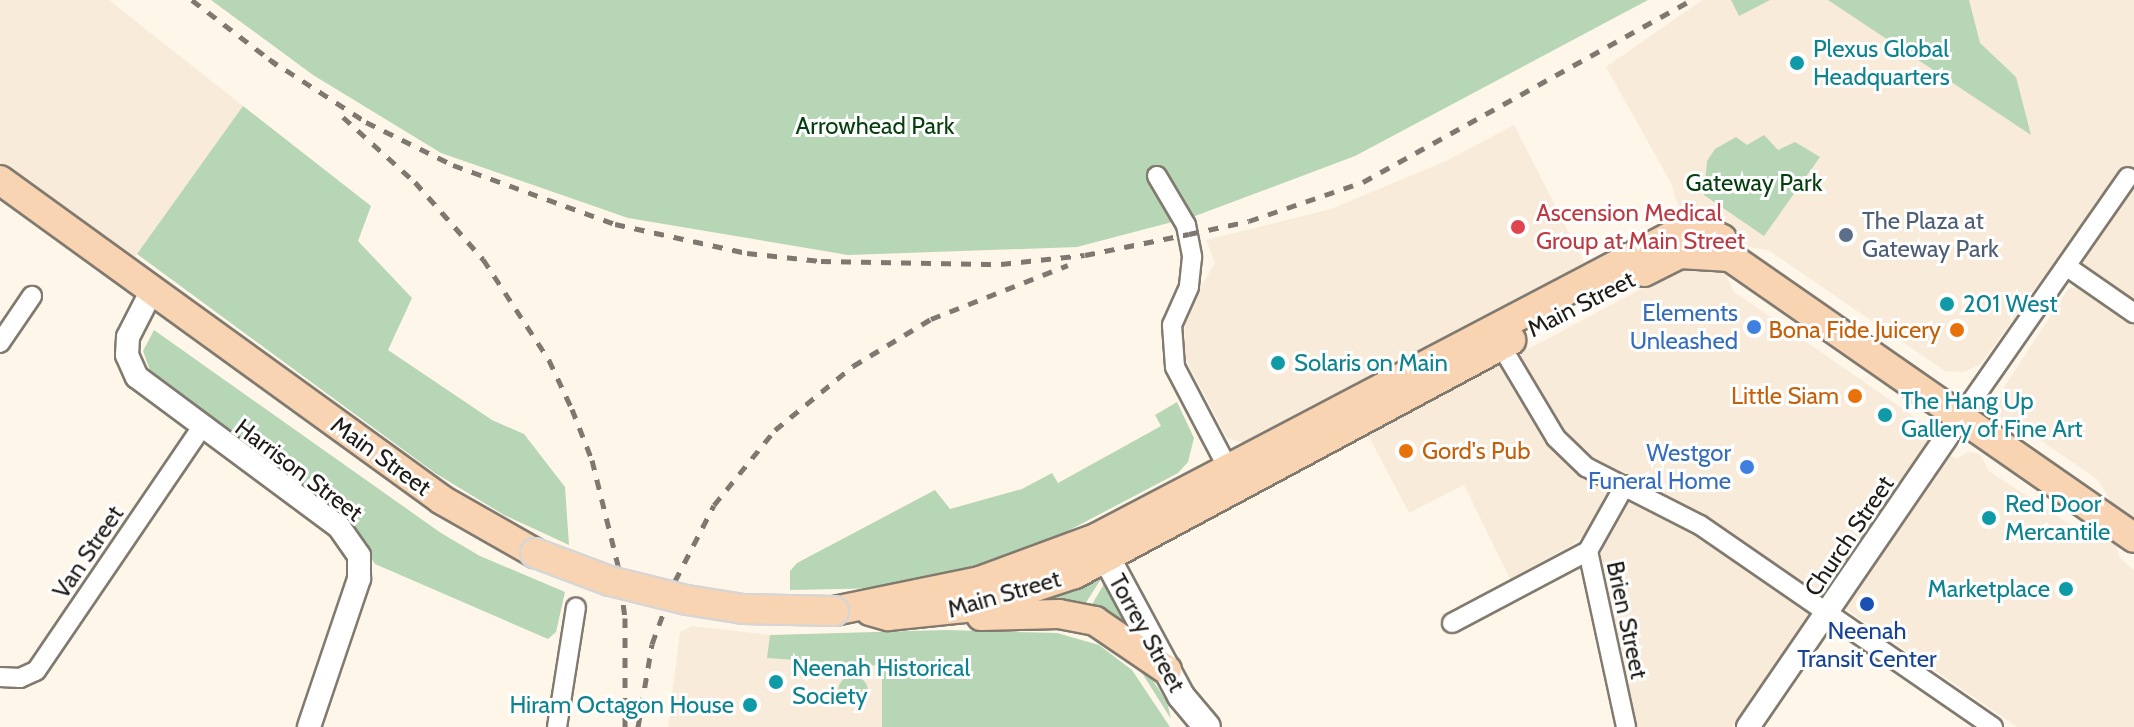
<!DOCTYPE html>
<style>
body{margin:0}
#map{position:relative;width:2134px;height:727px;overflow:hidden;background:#fff6ea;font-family:Cabin,sans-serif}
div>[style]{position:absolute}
.built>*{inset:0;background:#f8ebd9}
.green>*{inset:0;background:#b6d6b6}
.round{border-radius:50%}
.roads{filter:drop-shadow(2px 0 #817a6f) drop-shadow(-2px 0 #817a6f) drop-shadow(0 2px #817a6f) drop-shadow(0 -2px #817a6f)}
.minor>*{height:18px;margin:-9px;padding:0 9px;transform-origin:9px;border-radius:9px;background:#fff}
.tertiary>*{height:22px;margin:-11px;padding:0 11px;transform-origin:11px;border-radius:11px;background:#fff}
.secondary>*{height:26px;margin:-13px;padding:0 13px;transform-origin:13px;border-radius:13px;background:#fff}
.primary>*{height:28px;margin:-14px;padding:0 14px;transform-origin:14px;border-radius:14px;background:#f9d4b2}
.rail>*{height:5px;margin-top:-2.5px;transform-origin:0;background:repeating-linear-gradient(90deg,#7e7871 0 10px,transparent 0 20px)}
.bridges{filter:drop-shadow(2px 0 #d7d6d5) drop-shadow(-2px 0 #d7d6d5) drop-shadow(0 2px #d7d6d5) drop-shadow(0 -2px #d7d6d5)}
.primary-bridge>*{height:28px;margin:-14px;padding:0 14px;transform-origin:14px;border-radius:14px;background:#f9d4b2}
.dots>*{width:22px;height:22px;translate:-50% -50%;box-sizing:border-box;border:4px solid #fff;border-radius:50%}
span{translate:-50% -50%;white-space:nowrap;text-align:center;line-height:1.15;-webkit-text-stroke:6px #fff;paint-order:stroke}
.culture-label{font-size:24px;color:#0d838f}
.left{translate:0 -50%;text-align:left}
.right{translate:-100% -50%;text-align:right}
.park-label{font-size:24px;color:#063f0f}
.health-label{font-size:24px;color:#be3a42}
.service-label{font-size:24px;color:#4e5e75}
.street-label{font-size:24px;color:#1f1c18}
.shop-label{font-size:24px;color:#366cbe}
.food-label{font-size:24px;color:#c56008}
.transit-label{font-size:24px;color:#164399}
</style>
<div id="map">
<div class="built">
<div style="clip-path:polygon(0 0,109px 0,243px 106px,125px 271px,0 180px)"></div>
<div style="clip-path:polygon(1702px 0,2134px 0,2134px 301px,2061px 252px,1981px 364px,1964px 372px,1945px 371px,1768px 250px,1744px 246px,1725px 224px,1682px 218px,1671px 183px,1606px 67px)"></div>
<div style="clip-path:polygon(1514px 125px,1586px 266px,1250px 445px,1227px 438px,1183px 354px,1186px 311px,1215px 263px,1206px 240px,1331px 209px,1446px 161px)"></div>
<div style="clip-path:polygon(1691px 262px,1711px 263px,1725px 272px,1733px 291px,1926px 425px,1934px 436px,1932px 445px,1957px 459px,1968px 452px,1980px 454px,1989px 471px,2077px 529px,2097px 529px,2115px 541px,2120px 558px,2134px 570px,2134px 727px,2017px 727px,1824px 594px,1732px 727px,1635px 727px,1600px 558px,1606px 538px,1592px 527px,1574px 544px,1510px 579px,1464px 485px,1409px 513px,1368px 435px)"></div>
<div style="clip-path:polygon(2079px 286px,2134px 324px,2134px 518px,2115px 509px,2098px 480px,2010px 419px,1993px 420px,1986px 415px,2068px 289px)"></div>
<div style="clip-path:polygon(692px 626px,770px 635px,768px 658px,882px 666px,882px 727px,668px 727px,680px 632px)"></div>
</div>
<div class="green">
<div style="clip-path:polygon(211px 0,1648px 0,1355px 156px,1195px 216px,1077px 247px,848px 255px,628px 218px,441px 153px,313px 75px)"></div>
<div style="clip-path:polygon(1731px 0,1770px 0,1739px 16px)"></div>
<div style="clip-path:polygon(1828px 0,1969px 0,1980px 43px,2016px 77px,2031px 135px)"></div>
<div style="clip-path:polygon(243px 106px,371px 206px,358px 241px,412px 298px,388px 350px,492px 420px,524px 434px,565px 487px,569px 545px,504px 515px,435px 473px,137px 254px)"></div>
<div style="clip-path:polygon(1764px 135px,1778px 150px,1795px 142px,1820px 157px,1764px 236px,1704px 195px,1707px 161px,1715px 149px,1736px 137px,1747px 145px)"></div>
<div style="clip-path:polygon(154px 330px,441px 533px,480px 556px,565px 592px,556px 632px,548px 639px,375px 564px,343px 516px,152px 376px,143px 351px)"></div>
<div style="clip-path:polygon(1177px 402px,1194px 438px,1188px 462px,1178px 473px,1064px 533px,972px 572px,889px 588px,790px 590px,790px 571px,797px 563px,935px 490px,950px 509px,1022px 489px,1052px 473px,1058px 483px,1161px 426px,1155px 415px)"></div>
<div style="clip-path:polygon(1098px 577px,1101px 579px,1082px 609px,1030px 603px)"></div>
<div style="clip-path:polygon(1104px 584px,1126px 626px,1088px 611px)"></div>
<div style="clip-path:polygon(1083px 626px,1117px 641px,1138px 658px,1167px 702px,1171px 719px,1142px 673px,1111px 645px,1081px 633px)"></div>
<div style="clip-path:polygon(946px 630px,1057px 633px,1099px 645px,1132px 670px,1170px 727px,882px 727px,882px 666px,767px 658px,770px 635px)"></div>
<div class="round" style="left:838px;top:676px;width:30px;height:30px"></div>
</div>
<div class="roads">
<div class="minor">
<div style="left:1157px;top:176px;width:57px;rotate:59.4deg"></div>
<div style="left:1186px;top:225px;width:33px;rotate:79deg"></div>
<div style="left:1192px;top:257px;width:30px;rotate:96deg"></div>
<div style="left:1189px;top:287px;width:42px;rotate:114.1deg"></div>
<div style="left:1172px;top:325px;width:42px;rotate:85.9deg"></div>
<div style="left:1175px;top:367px;width:125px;rotate:62.4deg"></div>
<div style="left:2066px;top:266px;width:83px;rotate:34.7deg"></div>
<div style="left:1497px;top:339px;width:115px;rotate:59.2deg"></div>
<div style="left:1556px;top:438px;width:42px;rotate:44deg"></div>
<div style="left:1586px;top:467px;width:128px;rotate:27deg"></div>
<div style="left:1700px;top:525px;width:356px;rotate:34.6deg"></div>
<div style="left:0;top:343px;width:57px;rotate:-55.8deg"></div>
<div style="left:1962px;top:415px;width:290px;rotate:-55.1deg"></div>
<div style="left:1625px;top:485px;width:76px;rotate:119.3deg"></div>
<div style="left:1588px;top:551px;width:180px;rotate:77.8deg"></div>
<div style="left:1452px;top:623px;width:154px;rotate:-27.9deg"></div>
<div style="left:0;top:677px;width:20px;rotate:3deg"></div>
<div style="left:20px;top:678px;width:17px;rotate:-24deg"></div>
<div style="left:36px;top:671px;width:294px;rotate:-55.8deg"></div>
<div style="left:557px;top:727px;width:121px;rotate:-81deg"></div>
</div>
<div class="tertiary">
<div style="left:152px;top:290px;width:53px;rotate:117.1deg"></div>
<div style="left:128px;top:337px;width:18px;rotate:93deg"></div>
<div style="left:127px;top:355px;width:24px;rotate:66deg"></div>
<div style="left:137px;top:377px;width:252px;rotate:36.6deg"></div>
<div style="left:339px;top:527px;width:35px;rotate:55deg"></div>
<div style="left:359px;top:556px;width:23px;rotate:90deg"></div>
<div style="left:359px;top:579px;width:156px;rotate:108.7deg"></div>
<div style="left:1748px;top:727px;width:378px;rotate:-55.6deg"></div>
</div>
<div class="secondary">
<div style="left:1096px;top:538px;width:179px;rotate:61.7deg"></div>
<div style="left:1181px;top:696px;width:40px;rotate:50deg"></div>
</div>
<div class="primary">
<div style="left:0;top:180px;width:546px;rotate:35.9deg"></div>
<div style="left:442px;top:500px;width:107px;rotate:29.7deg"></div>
<div style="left:1730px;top:257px;width:492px;rotate:34.8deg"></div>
<div style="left:1644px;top:272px;width:40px;rotate:-26.6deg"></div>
<div style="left:1680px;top:254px;width:50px;rotate:3.4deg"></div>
<div style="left:834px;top:611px;width:149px;rotate:-11.6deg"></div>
<div style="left:980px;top:581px;width:124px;rotate:-20.3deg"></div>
<div style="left:1096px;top:538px;width:654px;rotate:-27.7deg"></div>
<div style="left:1675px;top:234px;width:39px;rotate:1deg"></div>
<div style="left:1714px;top:235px;width:9px;rotate:27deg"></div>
<div style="left:1722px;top:239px;width:20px;rotate:66deg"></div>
<div style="left:870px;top:611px;width:19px;rotate:16deg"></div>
<div style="left:888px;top:616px;width:87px;rotate:-5.9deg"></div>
<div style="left:975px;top:607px;width:105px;rotate:-18.3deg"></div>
<div style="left:1075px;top:574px;width:495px;rotate:-28.2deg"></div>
<div style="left:981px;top:616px;width:78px;rotate:-1.5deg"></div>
<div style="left:1059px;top:614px;width:37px;rotate:11deg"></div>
<div style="left:1095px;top:621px;width:87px;rotate:34.2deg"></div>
</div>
</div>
<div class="rail">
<div style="left:192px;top:0;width:107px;rotate:37.4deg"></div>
<div style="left:269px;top:59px;width:116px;rotate:33deg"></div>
<div style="left:366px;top:122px;width:97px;rotate:26.3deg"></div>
<div style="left:453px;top:165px;width:172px;rotate:20deg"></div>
<div style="left:615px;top:224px;width:135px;rotate:12.4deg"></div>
<div style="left:747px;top:253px;width:74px;rotate:6.2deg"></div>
<div style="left:821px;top:261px;width:180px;rotate:1deg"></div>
<div style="left:1001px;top:264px;width:84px;rotate:-6.1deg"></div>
<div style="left:1085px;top:255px;width:106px;rotate:-11.4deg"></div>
<div style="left:1189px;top:234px;width:61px;rotate:-12.2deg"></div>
<div style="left:1249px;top:221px;width:120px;rotate:-18.9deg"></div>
<div style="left:1363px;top:182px;width:376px;rotate:-29deg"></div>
<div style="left:343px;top:117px;width:97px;rotate:42.1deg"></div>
<div style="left:415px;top:182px;width:103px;rotate:48.6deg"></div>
<div style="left:483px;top:259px;width:121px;rotate:56.8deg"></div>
<div style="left:549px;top:360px;width:54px;rotate:64.9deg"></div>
<div style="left:572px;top:409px;width:55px;rotate:68.6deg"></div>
<div style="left:592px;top:460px;width:108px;rotate:76.1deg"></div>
<div style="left:618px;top:565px;width:53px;rotate:82.5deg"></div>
<div style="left:625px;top:618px;width:109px;rotate:90deg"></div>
<div style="left:638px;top:727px;width:84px;rotate:-80.4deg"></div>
<div style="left:652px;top:644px;width:67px;rotate:-69.9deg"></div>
<div style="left:675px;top:581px;width:85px;rotate:-62.8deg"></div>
<div style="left:714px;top:505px;width:97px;rotate:-50.9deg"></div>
<div style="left:775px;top:430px;width:101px;rotate:-39.4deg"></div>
<div style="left:853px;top:366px;width:91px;rotate:-31.1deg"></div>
<div style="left:931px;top:319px;width:147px;rotate:-21.5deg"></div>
</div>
<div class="bridges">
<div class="primary-bridge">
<div style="left:535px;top:553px;width:80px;rotate:20.5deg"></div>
<div style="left:610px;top:581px;width:79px;rotate:13.9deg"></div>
<div style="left:687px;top:600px;width:57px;rotate:9.1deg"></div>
<div style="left:743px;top:609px;width:91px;rotate:1.3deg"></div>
</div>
</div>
<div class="dots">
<div style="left:1797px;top:63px;background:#0f9aa8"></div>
<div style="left:1518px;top:227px;background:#e0444e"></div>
<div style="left:1846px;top:235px;background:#5c6f8a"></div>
<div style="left:1947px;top:304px;background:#0f9aa8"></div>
<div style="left:1754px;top:327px;background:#3f7fe0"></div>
<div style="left:1957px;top:330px;background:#e8710a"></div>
<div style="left:1278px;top:363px;background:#0f9aa8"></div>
<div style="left:1855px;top:396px;background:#e8710a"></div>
<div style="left:1885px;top:415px;background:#0f9aa8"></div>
<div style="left:1406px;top:451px;background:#e8710a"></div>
<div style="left:1747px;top:467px;background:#3f7fe0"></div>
<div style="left:1989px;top:518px;background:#0f9aa8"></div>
<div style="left:2066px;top:589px;background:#0f9aa8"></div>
<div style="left:1867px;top:604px;background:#1a4fb4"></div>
<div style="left:776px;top:682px;background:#0f9aa8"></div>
<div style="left:750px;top:705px;background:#0f9aa8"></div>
</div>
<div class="culture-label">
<span class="left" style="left:1813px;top:63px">Plexus Global<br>Headquarters</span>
<span class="left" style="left:1963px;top:304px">201 West</span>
<span class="left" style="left:1294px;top:363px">Solaris on Main</span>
<span class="left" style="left:1901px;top:415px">The Hang Up<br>Gallery of Fine Art</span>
<span class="left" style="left:2005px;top:518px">Red Door<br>Mercantile</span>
<span class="right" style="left:2050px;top:589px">Marketplace</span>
<span class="left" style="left:792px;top:682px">Neenah Historical<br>Society</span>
<span class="right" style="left:734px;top:705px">Hiram Octagon House</span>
</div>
<div class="park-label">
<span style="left:875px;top:126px">Arrowhead Park</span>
<span style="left:1754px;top:183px">Gateway Park</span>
</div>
<div class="health-label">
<span class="left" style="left:1536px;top:227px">Ascension Medical<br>Group at Main Street</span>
</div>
<div class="service-label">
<span class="left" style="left:1862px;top:235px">The Plaza at<br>Gateway Park</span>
</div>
<div class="street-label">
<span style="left:1581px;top:304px;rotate:-27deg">Main Street</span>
<span style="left:381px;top:456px;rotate:36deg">Main Street</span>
<span style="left:299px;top:470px;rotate:37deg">Harrison Street</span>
<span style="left:1849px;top:536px;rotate:-56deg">Church Street</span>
<span style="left:88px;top:552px;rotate:-56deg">Van Street</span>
<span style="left:1004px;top:594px;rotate:-16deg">Main Street</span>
<span style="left:1627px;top:620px;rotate:78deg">Brien Street</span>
<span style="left:1147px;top:633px;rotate:61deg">Torrey Street</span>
</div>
<div class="shop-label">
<span class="right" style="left:1738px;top:327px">Elements<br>Unleashed</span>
<span class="right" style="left:1731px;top:467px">Westgor<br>Funeral Home</span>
</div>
<div class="food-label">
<span class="right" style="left:1941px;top:330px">Bona Fide Juicery</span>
<span class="right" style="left:1839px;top:396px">Little Siam</span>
<span class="left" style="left:1422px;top:451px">Gord's Pub</span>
</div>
<div class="transit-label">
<span style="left:1867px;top:645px">Neenah<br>Transit Center</span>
</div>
</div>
